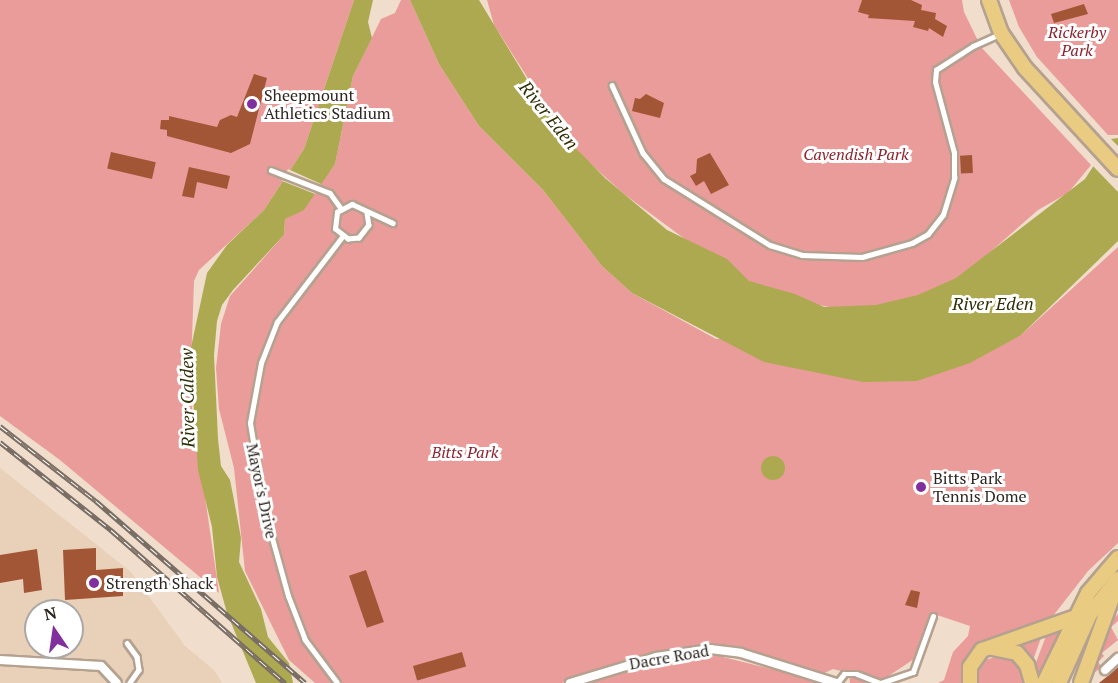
<!DOCTYPE html>
<style>
body{margin:0}
#map{position:relative;width:1118px;height:683px;overflow:hidden;background:#f0ddcb;font-family:"PT Serif",serif}
div>[style]{position:absolute}
.built>*{inset:0;background:#e8d0b9}
.green>*{inset:0;background:#e99c9a}
.water>*{inset:0;background:#ada950}
.round{border-radius:50%}
.pier>*{inset:0;background:#f0ddcb}
.building>*{inset:0;background:#a35636;transform-origin:0 0}
.roads{filter:drop-shadow(2px 0 #b4a190) drop-shadow(-2px 0 #b4a190) drop-shadow(0 2px #b4a190) drop-shadow(0 -2px #b4a190)}
.lane>*{height:4.5px;margin:-2.25px;padding:0 2.25px;transform-origin:2.25px;border-radius:2.25px;background:#fff}
.street>*{height:8px;margin:-4px;padding:0 4px;transform-origin:4px;border-radius:4px;background:#fff}
.primary>*{height:14px;margin:-7px;padding:0 7px;transform-origin:7px;border-radius:7px;background:#e9cb82}
.rail>*{height:5px;margin-top:-2.5px;transform-origin:0;background:repeating-linear-gradient(90deg,#fff 0 9px,#7a6d63 0 18px);box-sizing:border-box;border-block:2px solid #7a6d63}
.dots>*{width:16px;height:16px;translate:-50% -50%;box-sizing:border-box;border:3px solid #fff;border-radius:50%}
span{translate:-50% -50%;white-space:nowrap;text-align:center;line-height:1.15;-webkit-text-stroke:6px #fff;paint-order:stroke}
.park-label{font-size:16px;color:#8e232d;font-style:italic}
.poi-label{font-size:16px;color:#2e2620}
.left{translate:0 -50%;text-align:left}
.street-label{font-size:16px;color:#2e2620}
.water-label{font-size:18px;color:#312f07;font-style:italic}
.north{position:absolute;left:24px;top:599px;width:60px;height:60px;box-sizing:border-box;background:#fff;border:2px solid #aba8a6;border-radius:50%;rotate:347deg;font-size:16px;font-weight:700;line-height:24px;text-align:center;color:#2e2620}
.north::after{content:'';display:block;margin:auto;width:21px;height:27px;background:#812e9e;clip-path:polygon(50% 0,100% 100%,50% 72%,0 100%)}
</style>
<div id="map">
<div class="built">
<div style="clip-path:polygon(evenodd,0 468px,131px 572px,185px 646px,214px 670px,222px 683px,0 683px,0 468px,36px 611px,72px 611px,72px 647px,36px 647px,36px 611px)"></div>
</div>
<div class="green">
<div style="clip-path:polygon(0 0,354px 0,304px 149px,264px 210px,199px 270px,194px 281px,190px 394px,219px 593px,60px 460px,0 416px)"></div>
<div style="clip-path:polygon(401px 0,410px 0,439px 64px,479px 126px,543px 190px,602px 266px,632px 293px,716px 339px,1021px 335px,1118px 247px,1118px 543px,1088px 571px,1053px 616px,1030px 628px,1009px 631px,970px 652px,963px 665px,961px 683px,938px 683px,944px 680px,953px 652px,968px 636px,970px 626px,931px 613px,917px 657px,878px 683px,850px 683px,849px 673px,833px 669px,820px 675px,745px 652px,655px 654px,562px 683px,315px 683px,289px 660px,245px 571px,234px 468px,219px 409px,216px 368px,221px 324px,230px 296px,284px 235px,285px 219px,304px 209px,335px 164px,353px 76px,381px 19px,395px 13px)"></div>
<div style="clip-path:polygon(487px 0,962px 0,964px 12px,981px 47px,1091px 165px,1068px 193px,1038px 210px,963px 276px,888px 309px,848px 310px,794px 301px,757px 286px,708px 256px,624px 194px,572px 147px,494px 25px)"></div>
<div style="clip-path:polygon(1009px 0,1118px 0,1118px 135px,1108px 135px,1037px 57px,1019px 27px)"></div>
<div style="clip-path:polygon(1118px 614px,1118px 621px,1111px 627px,1118px 640px,1102px 653px,1104px 656px,1098px 662px,1102px 667px,1091px 675px,1110px 622px)"></div>
<div style="clip-path:polygon(1062px 623px,1041px 676px,1038px 675px,1035px 665px,1046px 636px)"></div>
<div style="clip-path:polygon(1042px 635px,1032px 663px,1001px 644px)"></div>
<div style="clip-path:polygon(707px 653px,827px 683px,582px 683px,627px 667px)"></div>
<div style="clip-path:polygon(1009px 654px,1024px 664px,1024px 683px,978px 683px,978px 667px,984px 660px)"></div>
</div>
<div class="water">
<div style="clip-path:polygon(354px 0,373px 0,368px 22px,372px 38px,353px 76px,335px 164px,304px 210px,285px 219px,284px 235px,233px 290px,222px 305px,217px 321px,214px 355px,218px 439px,221px 466px,230px 480px,234px 500px,241px 538px,239px 562px,261px 609px,268px 637px,289px 663px,293px 683px,256px 683px,227px 613px,217px 577px,212px 527px,198px 470px,190px 352px,207px 273px,227px 245px,264px 210px,304px 149px)"></div>
<div style="clip-path:polygon(410px 0,479px 0,557px 129px,605px 178px,667px 230px,727px 259px,749px 281px,795px 294px,824px 307px,876px 305px,918px 295px,956px 278px,1085px 179px,1111px 139px,1118px 138px,1118px 241px,1021px 335px,970px 363px,917px 381px,863px 382px,764px 362px,632px 293px,602px 266px,543px 190px,479px 126px,439px 64px)"></div>
<div class="round" style="left:761px;top:456px;width:24px;height:24px"></div>
</div>
<div class="pier">
<div style="clip-path:polygon(1109px 137px,1118px 146px,1118px 192px,1091px 164px)"></div>
<div style="clip-path:polygon(288px 169px,321px 184px,315px 194px,282px 181px)"></div>
</div>
<div class="building">
<div style="clip-path:polygon(862px 0,911px 0,922px 5px,921px 10px,936px 13px,935px 19px,947px 26px,943px 37px,929px 28px,928px 31px,913px 27px,915px 21px,868px 18px,869px 15px,858px 12px)"></div>
<div style="clip-path:polygon(1084px 4px,1088px 14px,1054px 23px,1051px 14px)"></div>
<div style="clip-path:polygon(254px 74px,267px 78px,250px 144px,231px 153px,167px 136px,167px 130px,160px 129px,161px 120px,169px 120px,169px 116px,217px 127px,220px 120px,231px 115px,237px 117px)"></div>
<div style="clip-path:polygon(646px 94px,664px 103px,660px 118px,632px 111px,635px 98px,640px 99px)"></div>
<div style="left:111px;top:152px;width:46px;height:17px;rotate:13deg"></div>
<div style="clip-path:polygon(710px 153px,729px 185px,711px 194px,704px 181px,696px 186px,690px 176px,696px 173px,697px 159px)"></div>
<div style="left:972px;top:155px;width:18px;height:12px;rotate:87deg"></div>
<div style="clip-path:polygon(189px 167px,230px 176px,227px 189px,197px 182px,194px 198px,182px 196px)"></div>
<div style="clip-path:polygon(96px 548px,96px 570px,123px 568px,123px 596px,65px 600px,63px 550px)"></div>
<div style="clip-path:polygon(37px 549px,42px 590px,24px 593px,23px 579px,0 583px,0 555px)"></div>
<div style="left:366px;top:570px;width:55px;height:18px;rotate:71deg"></div>
<div style="clip-path:polygon(911px 590px,920px 592px,917px 608px,905px 605px)"></div>
<div style="left:462px;top:652px;width:15px;height:51px;rotate:74deg"></div>
<div style="clip-path:polygon(1118px 667px,1118px 683px,1099px 683px,1109px 675px)"></div>
</div>
<div class="roads">
<div class="lane">
<div style="left:612px;top:85px;width:75px;rotate:65.5deg"></div>
<div style="left:643px;top:153px;width:33px;rotate:51deg"></div>
<div style="left:664px;top:179px;width:125px;rotate:31.9deg"></div>
<div style="left:770px;top:245px;width:34px;rotate:17deg"></div>
<div style="left:802px;top:255px;width:60px;rotate:1.9deg"></div>
<div style="left:862px;top:257px;width:52px;rotate:-15.6deg"></div>
<div style="left:912px;top:243px;width:18px;rotate:-29deg"></div>
<div style="left:928px;top:234px;width:24px;rotate:-52deg"></div>
<div style="left:943px;top:215px;width:39px;rotate:-73deg"></div>
<div style="left:954px;top:178px;width:25px;rotate:-90deg"></div>
<div style="left:954px;top:153px;width:73px;rotate:-105deg"></div>
<div style="left:935px;top:82px;width:12px;rotate:-85deg"></div>
<div style="left:936px;top:70px;width:44px;rotate:-33deg"></div>
<div style="left:973px;top:46px;width:30px;rotate:-24deg"></div>
<div style="left:271px;top:170px;width:63px;rotate:21.3deg"></div>
<div style="left:330px;top:193px;width:19px;rotate:54deg"></div>
<div style="left:367px;top:213px;width:12px;rotate:81deg"></div>
<div style="left:369px;top:225px;width:16px;rotate:128deg"></div>
<div style="left:359px;top:238px;width:11px;rotate:175deg"></div>
<div style="left:348px;top:239px;width:16px;rotate:-142deg"></div>
<div style="left:335px;top:229px;width:17px;rotate:-83deg"></div>
<div style="left:337px;top:212px;width:17px;rotate:-28deg"></div>
<div style="left:352px;top:204px;width:45px;rotate:24.9deg"></div>
<div style="left:127px;top:643px;width:17px;rotate:54deg"></div>
<div style="left:137px;top:657px;width:13px;rotate:81deg"></div>
<div style="left:139px;top:670px;width:16px;rotate:125deg"></div>
<div style="left:337px;top:683px;width:54px;rotate:-126.7deg"></div>
<div style="left:305px;top:640px;width:47px;rotate:-111.1deg"></div>
<div style="left:288px;top:596px;width:86px;rotate:-105.5deg"></div>
<div style="left:265px;top:513px;width:91px;rotate:-99.5deg"></div>
<div style="left:250px;top:423px;width:61px;rotate:-79.6deg"></div>
<div style="left:261px;top:363px;width:44px;rotate:-68.7deg"></div>
<div style="left:277px;top:322px;width:107px;rotate:-52.6deg"></div>
<div style="left:837px;top:683px;width:11px;rotate:-52deg"></div>
<div style="left:844px;top:674px;width:13px"></div>
<div style="left:857px;top:674px;width:26px;rotate:21deg"></div>
<div style="left:881px;top:683px;width:34px;rotate:-19deg"></div>
<div style="left:913px;top:672px;width:59px;rotate:-70.3deg"></div>
</div>
<div class="street">
<div style="left:0;top:660px;width:101px;rotate:3.4deg"></div>
<div style="left:101px;top:666px;width:23px;rotate:47deg"></div>
<div style="left:1105px;top:670px;width:18px;rotate:-43deg"></div>
<div style="left:570px;top:683px;width:90px;rotate:-16.8deg"></div>
<div style="left:656px;top:657px;width:55px;rotate:-8.4deg"></div>
<div style="left:710px;top:649px;width:31px;rotate:7deg"></div>
<div style="left:741px;top:653px;width:101px;rotate:17.4deg"></div>
</div>
<div class="primary">
<div style="left:989px;top:0;width:35px;rotate:70deg"></div>
<div style="left:1001px;top:33px;width:42px;rotate:55.6deg"></div>
<div style="left:1025px;top:68px;width:137px;rotate:47.4deg"></div>
<div style="left:992px;top:648px;width:25px;rotate:11deg"></div>
<div style="left:1017px;top:653px;width:16px;rotate:50deg"></div>
<div style="left:1027px;top:665px;width:19px;rotate:74deg"></div>
<div style="left:970px;top:683px;width:16px;rotate:-90deg"></div>
<div style="left:970px;top:667px;width:21px;rotate:-55deg"></div>
<div style="left:982px;top:650px;width:96px;rotate:-19.4deg"></div>
<div style="left:1044px;top:683px;width:100px;rotate:-63.9deg"></div>
<div style="left:1088px;top:593px;width:46px;rotate:-49.4deg"></div>
<div style="left:1059px;top:683px;width:76px;rotate:-65.8deg"></div>
<div style="left:1090px;top:614px;width:45px;rotate:-51.3deg"></div>
<div style="left:1081px;top:683px;width:102px;rotate:-70deg"></div>
</div>
</div>
<div class="rail">
<div style="left:0;top:426px;width:122px;rotate:38deg"></div>
<div style="left:96px;top:501px;width:277px;rotate:41deg"></div>
<div style="left:0;top:442px;width:142px;rotate:38.4deg"></div>
<div style="left:111px;top:530px;width:232px;rotate:41.3deg"></div>
</div>
<div class="dots">
<div style="left:252px;top:104px;background:#812e9e"></div>
<div style="left:921px;top:487px;background:#812e9e"></div>
<div style="left:94px;top:583px;background:#812e9e"></div>
</div>
<div class="park-label">
<span style="left:1077px;top:41px">Rickerby<br>Park</span>
<span style="left:856px;top:154px">Cavendish Park</span>
<span style="left:465px;top:452px">Bitts Park</span>
</div>
<div class="poi-label">
<span class="left" style="left:264px;top:104px">Sheepmount<br>Athletics Stadium</span>
<span class="left" style="left:933px;top:487px">Bitts Park<br>Tennis Dome</span>
<span class="left" style="left:106px;top:583px">Strength Shack</span>
</div>
<div class="street-label">
<span style="left:262px;top:491px;rotate:78deg">Mayor's Drive</span>
<span style="left:669px;top:657px;rotate:-10deg">Dacre Road</span>
</div>
<div class="water-label">
<span style="left:549px;top:115px;rotate:51deg">River Eden</span>
<span style="left:993px;top:303px">River Eden</span>
<span style="left:187px;top:398px;rotate:-91deg">River Caldew</span>
</div>
<div class="north">N</div>
</div>
